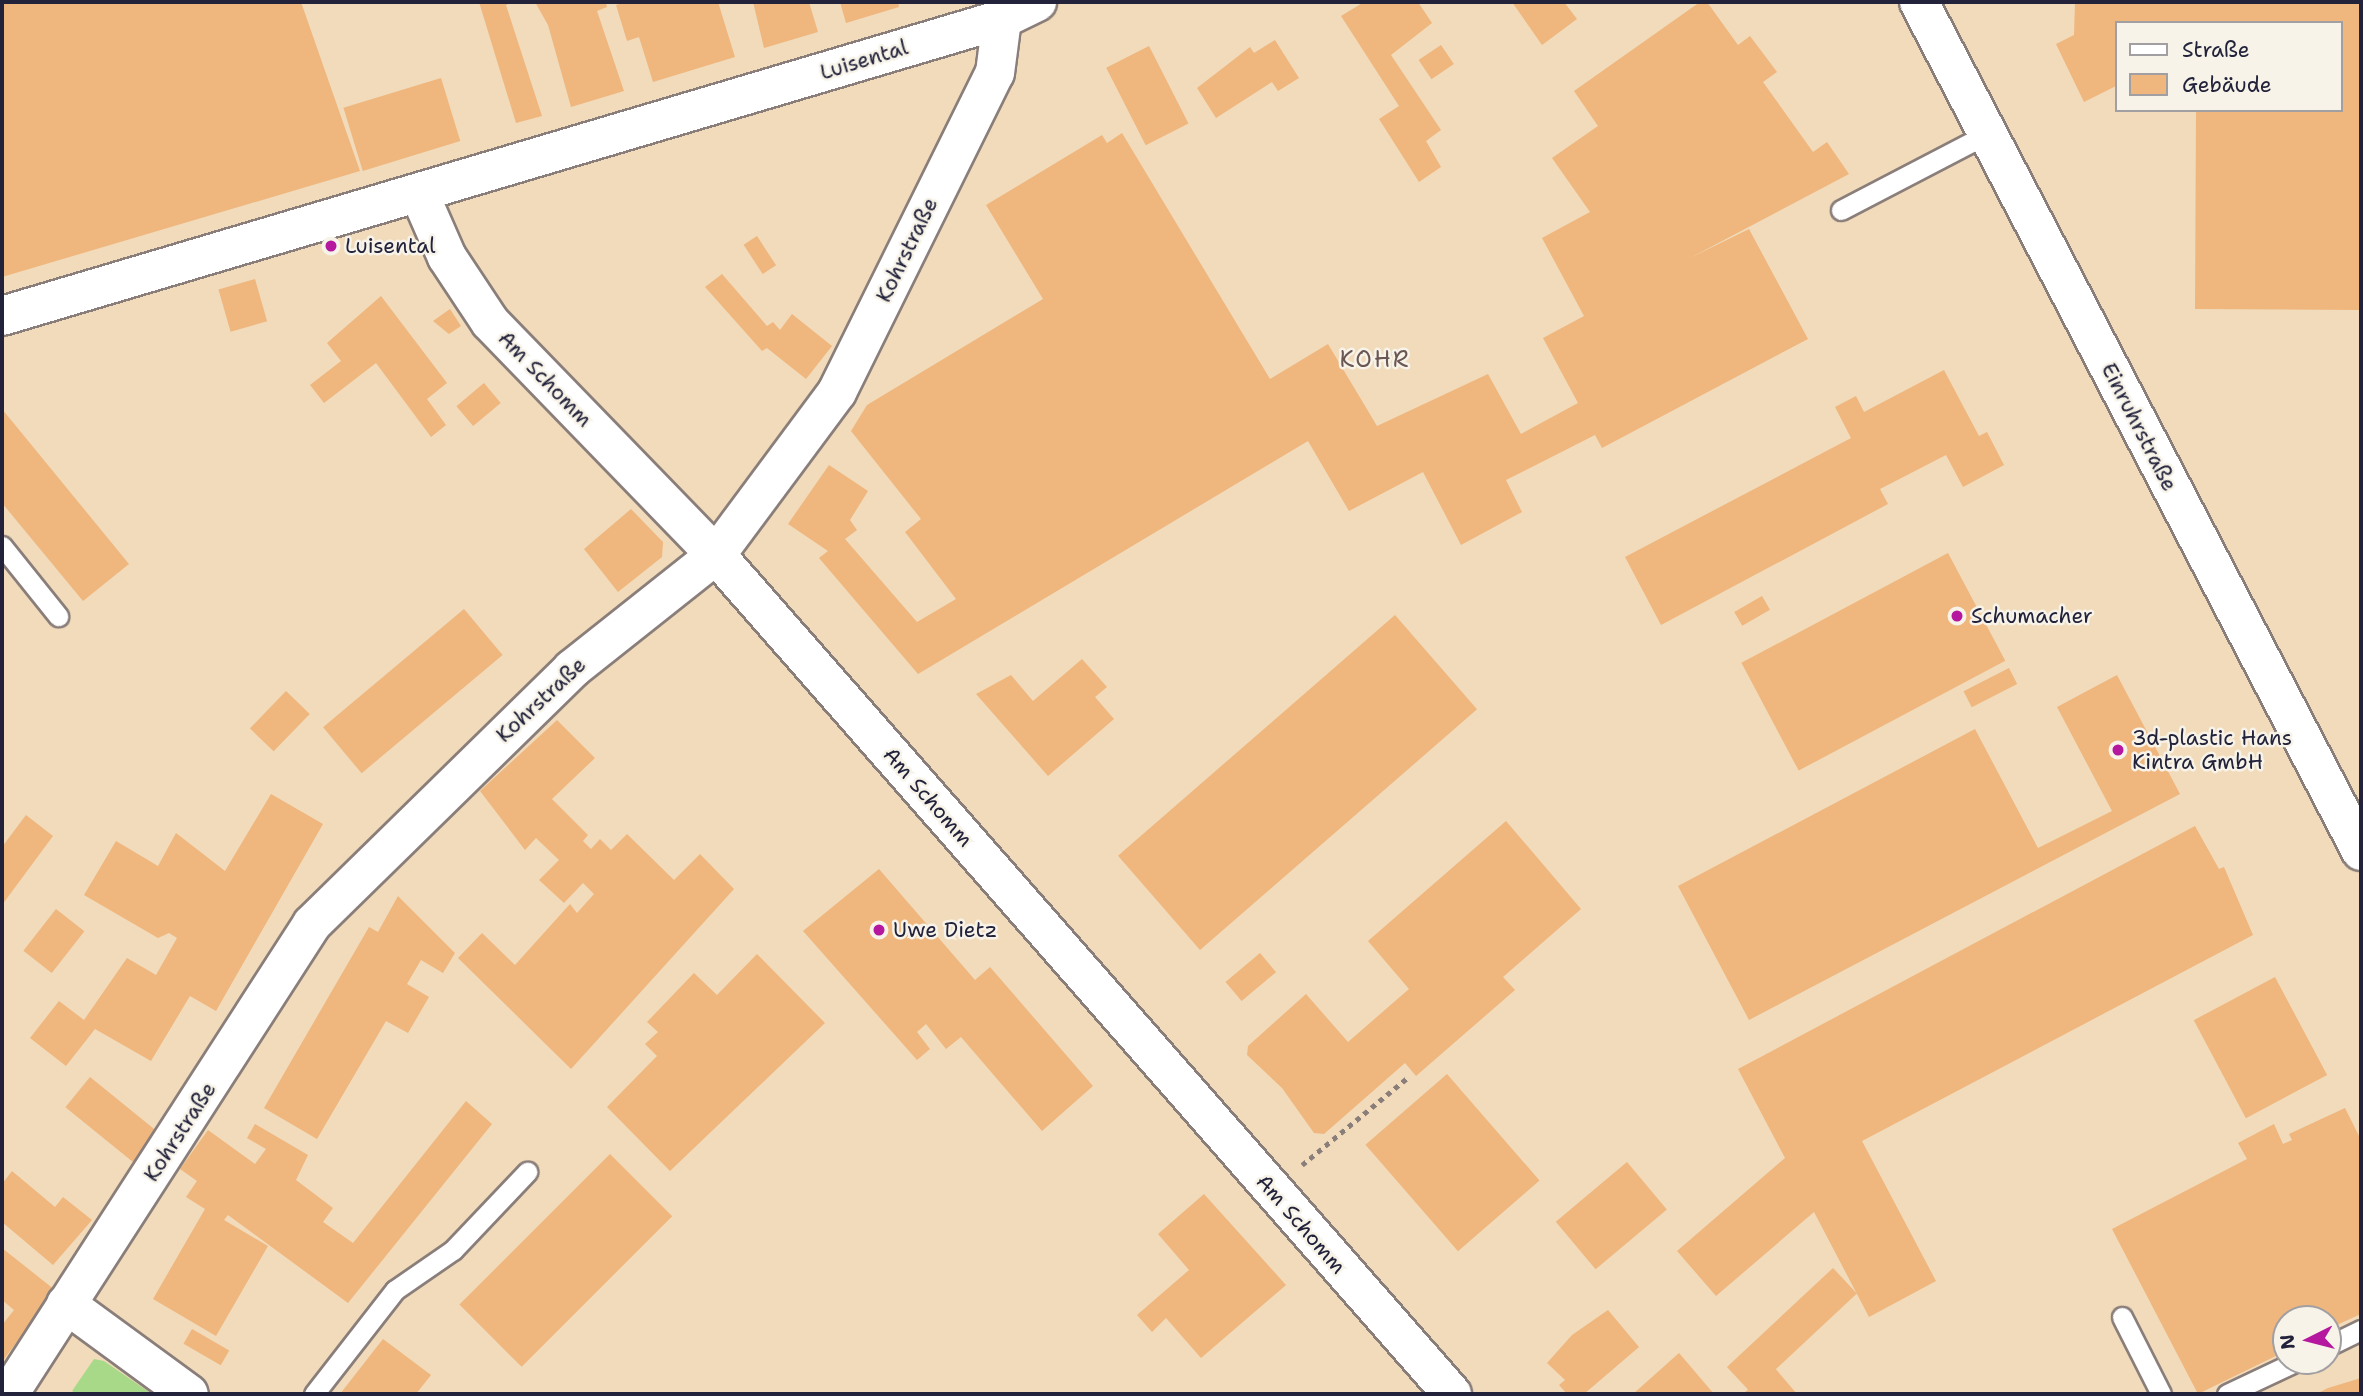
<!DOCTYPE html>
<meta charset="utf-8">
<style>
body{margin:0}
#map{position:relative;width:2363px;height:1396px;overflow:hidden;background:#f1dbba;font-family:"Shantell Sans",sans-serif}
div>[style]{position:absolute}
.green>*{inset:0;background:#a8d988}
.building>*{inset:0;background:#efb67e;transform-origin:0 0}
.path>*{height:4.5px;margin-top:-2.25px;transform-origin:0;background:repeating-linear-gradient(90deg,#8a7e7a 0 5px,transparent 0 10px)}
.roads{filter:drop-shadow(2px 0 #8a7e7a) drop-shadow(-2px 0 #8a7e7a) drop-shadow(0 2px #8a7e7a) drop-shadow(0 -2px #8a7e7a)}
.service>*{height:19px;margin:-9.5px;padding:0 9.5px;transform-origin:9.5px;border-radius:9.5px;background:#fff}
.minor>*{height:38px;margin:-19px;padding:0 19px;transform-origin:19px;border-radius:19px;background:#fff}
.dots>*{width:19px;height:19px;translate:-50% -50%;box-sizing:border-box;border:4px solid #f7f3e8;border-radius:50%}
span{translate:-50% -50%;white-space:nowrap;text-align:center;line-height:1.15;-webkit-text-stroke:5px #f7f3e8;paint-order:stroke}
.street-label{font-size:21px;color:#22223b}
.poi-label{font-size:21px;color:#22223b}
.left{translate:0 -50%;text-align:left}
.neighbourhood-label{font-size:23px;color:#6a5652;letter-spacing:2px}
.frame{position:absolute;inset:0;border:4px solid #22223b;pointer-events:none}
.legend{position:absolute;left:2115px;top:21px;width:228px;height:91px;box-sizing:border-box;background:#f7f3e8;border:2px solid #a29fa3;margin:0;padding:9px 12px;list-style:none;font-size:21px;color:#22223b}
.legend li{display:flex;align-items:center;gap:14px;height:35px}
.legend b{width:35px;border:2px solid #a29fa3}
.north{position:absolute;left:2272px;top:1305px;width:70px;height:70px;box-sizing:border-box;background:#f7f3e8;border:2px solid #a29fa3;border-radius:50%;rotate:264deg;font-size:19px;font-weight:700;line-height:28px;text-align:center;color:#22223b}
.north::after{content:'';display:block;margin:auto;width:24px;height:32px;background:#b5179e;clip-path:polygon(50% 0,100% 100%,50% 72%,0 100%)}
</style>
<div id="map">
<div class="green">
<div style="clip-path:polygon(94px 1359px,104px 1361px,152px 1394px,77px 1394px,72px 1391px)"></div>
</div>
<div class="building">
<div style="clip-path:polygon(2px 2px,301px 2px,360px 171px,2px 277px)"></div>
<div style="clip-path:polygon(479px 2px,514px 2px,506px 5px,542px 116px,516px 123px)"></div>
<div style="clip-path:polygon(535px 2px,606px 2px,607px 7px,597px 11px,624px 91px,571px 107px,548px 25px)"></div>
<div style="clip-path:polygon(626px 2px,718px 2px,735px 57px,653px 82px,639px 37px,627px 41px,616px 5px)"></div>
<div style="clip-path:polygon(753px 2px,809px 2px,818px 32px,764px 48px)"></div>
<div style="clip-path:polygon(840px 2px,898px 2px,899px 7px,846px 23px)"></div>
<div style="clip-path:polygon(1364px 2px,1418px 2px,1432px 23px,1391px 55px,1441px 130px,1426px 141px,1441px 167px,1419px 182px,1379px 119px,1399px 106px,1341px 16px)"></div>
<div style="clip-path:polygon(1512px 2px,1564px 2px,1577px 19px,1542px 45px)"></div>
<div style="clip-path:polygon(1700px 2px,1707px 2px,1738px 45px,1750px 36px,1777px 72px,1763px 82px,1813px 152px,1827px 142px,1849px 174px,1690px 258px,1749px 229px,1808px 339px,1602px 448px,1595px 435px,1506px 480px,1522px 512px,1461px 545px,1423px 472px,1349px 511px,1308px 441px,918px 674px,819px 558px,828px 551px,788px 524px,829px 465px,868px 491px,850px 520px,857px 530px,845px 539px,917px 622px,956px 599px,905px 532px,921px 519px,851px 431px,867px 405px,1043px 299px,986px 205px,1102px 135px,1107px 143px,1122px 133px,1270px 379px,1328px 344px,1377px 426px,1488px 374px,1521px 434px,1578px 403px,1543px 338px,1584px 316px,1542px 238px,1590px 212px,1552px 158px,1598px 126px,1574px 91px)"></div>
<div style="clip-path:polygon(2075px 2px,2361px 2px,2361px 310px,2195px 309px,2196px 110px,2340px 110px,2340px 23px,2116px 23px,2116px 86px,2084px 102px,2056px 44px,2074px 35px)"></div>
<div style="clip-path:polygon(1275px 40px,1299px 78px,1278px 91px,1272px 82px,1216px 118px,1197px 88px,1250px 47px,1254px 53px)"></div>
<div style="left:1441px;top:45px;width:23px;height:27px;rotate:56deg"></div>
<div style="left:1149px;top:46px;width:87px;height:48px;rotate:63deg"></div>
<div style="left:441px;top:78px;width:66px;height:102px;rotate:73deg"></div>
<div style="left:757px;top:236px;width:35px;height:16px;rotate:57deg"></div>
<div style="clip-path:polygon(722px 274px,767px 326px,773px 322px,780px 330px,792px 314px,832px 346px,806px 379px,767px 348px,762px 351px,705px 287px)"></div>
<div style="left:255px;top:279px;width:44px;height:38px;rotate:74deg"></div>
<div style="clip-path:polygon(381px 296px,447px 383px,427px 399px,446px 425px,431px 437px,376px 363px,324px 403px,310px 385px,341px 361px,327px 343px)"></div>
<div style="clip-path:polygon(450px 309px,461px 326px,449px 334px,433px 321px)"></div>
<div style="clip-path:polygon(1944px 370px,1979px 436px,1987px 432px,2004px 465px,1963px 487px,1946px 455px,1880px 489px,1888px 504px,1661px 625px,1625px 557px,1851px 438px,1835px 407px,1856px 396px,1864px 412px)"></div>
<div style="left:484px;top:383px;width:26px;height:36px;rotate:50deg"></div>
<div style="clip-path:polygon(2px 409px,129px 564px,83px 601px,2px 503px)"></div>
<div style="clip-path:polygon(631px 509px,663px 542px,662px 557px,618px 592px,584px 549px)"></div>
<div style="left:1948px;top:553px;width:122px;height:234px;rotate:62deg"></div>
<div style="left:1762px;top:596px;width:16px;height:32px;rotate:60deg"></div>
<div style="left:464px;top:609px;width:60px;height:184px;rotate:50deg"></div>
<div style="left:1395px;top:615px;width:125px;height:367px;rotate:49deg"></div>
<div style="clip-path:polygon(1082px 659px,1107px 687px,1095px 697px,1114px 719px,1048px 776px,976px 694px,1011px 675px,1033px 701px)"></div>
<div style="left:2009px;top:668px;width:18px;height:51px;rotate:63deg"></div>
<div style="clip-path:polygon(2117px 675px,2180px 794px,1749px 1020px,1678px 886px,1975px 729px,2038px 848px,2112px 811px,2057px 707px)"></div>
<div style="left:286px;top:691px;width:33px;height:52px;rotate:44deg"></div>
<div style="clip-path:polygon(557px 720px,595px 758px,552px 799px,588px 835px,583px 841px,591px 849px,600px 839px,611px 850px,627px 834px,674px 880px,700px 854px,734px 889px,571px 1069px,458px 958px,482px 933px,515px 965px,570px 904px,577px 913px,594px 894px,583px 883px,564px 903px,539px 880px,559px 860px,536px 838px,525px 850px,480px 791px)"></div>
<div style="clip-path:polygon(271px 794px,323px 824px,216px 1011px,190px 996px,151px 1061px,95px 1029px,66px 1066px,30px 1038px,59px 1001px,84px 1020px,127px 958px,156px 975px,177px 938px,169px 933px,158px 938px,84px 895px,116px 841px,158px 866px,176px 833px,225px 871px)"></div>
<div style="clip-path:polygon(26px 815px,53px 836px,2px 905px,2px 847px)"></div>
<div style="clip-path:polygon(1506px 821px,1581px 909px,1503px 977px,1515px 990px,1416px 1076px,1405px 1063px,1324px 1134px,1314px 1133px,1282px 1088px,1247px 1055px,1248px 1046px,1306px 994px,1348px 1042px,1409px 989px,1368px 941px)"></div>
<div style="clip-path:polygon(2195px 826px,2219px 869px,2224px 867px,2253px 935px,1862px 1141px,1936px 1281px,1869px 1317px,1814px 1212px,1716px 1296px,1677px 1251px,1785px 1158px,1738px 1069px)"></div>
<div style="clip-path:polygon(879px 869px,975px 980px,990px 967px,1093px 1086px,1042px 1131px,961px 1037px,946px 1049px,926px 1024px,917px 1032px,930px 1049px,917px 1060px,803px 931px)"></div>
<div style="clip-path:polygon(398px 896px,455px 953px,443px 973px,421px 960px,407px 984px,429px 997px,408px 1033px,386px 1021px,317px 1139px,264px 1108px,369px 927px,378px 932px)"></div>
<div style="left:56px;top:909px;width:36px;height:53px;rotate:38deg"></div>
<div style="left:1260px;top:953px;width:25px;height:45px;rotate:50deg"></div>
<div style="clip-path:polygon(757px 954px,825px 1023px,670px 1171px,607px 1107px,657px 1056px,645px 1044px,658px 1032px,647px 1022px,694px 973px,717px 995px)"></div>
<div style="left:2275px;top:977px;width:111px;height:92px;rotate:62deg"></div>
<div style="left:1447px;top:1074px;width:141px;height:108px;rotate:49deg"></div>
<div style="left:90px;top:1077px;width:96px;height:39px;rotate:39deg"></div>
<div style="clip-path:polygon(466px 1101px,492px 1124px,348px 1303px,228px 1215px,224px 1220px,268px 1246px,216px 1336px,153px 1299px,205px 1209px,186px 1197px,197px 1181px,180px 1169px,208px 1130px,255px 1164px,266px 1149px,247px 1138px,255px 1124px,308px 1155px,296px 1180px,333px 1208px,323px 1222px,353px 1243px)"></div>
<div style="clip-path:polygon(2345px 1108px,2361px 1140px,2361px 1314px,2328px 1329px,2328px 1319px,2286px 1319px,2286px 1351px,2198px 1394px,2112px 1229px,2247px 1159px,2238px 1143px,2274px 1124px,2283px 1144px,2292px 1140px,2289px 1134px)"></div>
<div style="left:610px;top:1154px;width:88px;height:213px;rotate:45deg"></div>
<div style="left:1627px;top:1162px;width:62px;height:93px;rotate:50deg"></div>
<div style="clip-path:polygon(12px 1171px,55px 1207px,63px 1197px,92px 1220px,53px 1265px,2px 1222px,2px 1184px)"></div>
<div style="clip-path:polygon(1204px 1194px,1286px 1285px,1201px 1358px,1166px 1318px,1152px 1332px,1137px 1315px,1189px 1270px,1158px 1234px)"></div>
<div style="clip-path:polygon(2px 1248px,55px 1290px,2px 1362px,2px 1325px,14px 1310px,2px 1300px)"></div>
<div style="left:1833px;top:1268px;width:35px;height:145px;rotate:47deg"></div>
<div style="clip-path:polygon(1608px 1310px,1639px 1347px,1584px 1394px,1567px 1394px,1559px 1385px,1565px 1380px,1547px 1363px,1572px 1335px)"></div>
<div style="left:192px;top:1329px;width:43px;height:17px;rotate:30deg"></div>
<div style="clip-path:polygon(383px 1339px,431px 1375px,416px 1394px,340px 1394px)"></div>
<div style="clip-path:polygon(1679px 1353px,1714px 1394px,1633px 1394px)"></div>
<div style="clip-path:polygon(1774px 1367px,1797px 1394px,1743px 1394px)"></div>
<div style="clip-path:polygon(2361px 1378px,2361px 1394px,2316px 1394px,2328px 1388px)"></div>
</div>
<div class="path">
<div style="left:1302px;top:1165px;width:136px;rotate:-39.6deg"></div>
</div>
<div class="roads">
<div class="service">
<div style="left:1841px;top:210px;width:165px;rotate:-27.5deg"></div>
<div style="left:2px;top:546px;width:90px;rotate:51.3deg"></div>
<div style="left:2122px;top:1317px;width:86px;rotate:63.1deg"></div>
<div style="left:2328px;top:1346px;width:37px;rotate:-26deg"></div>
<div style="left:314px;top:1394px;width:132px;rotate:-52.1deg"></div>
<div style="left:395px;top:1290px;width:70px;rotate:-34.6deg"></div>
<div style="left:453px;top:1250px;width:108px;rotate:-46.5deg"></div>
<div style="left:2227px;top:1394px;width:77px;rotate:-25.2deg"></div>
</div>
<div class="minor">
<div style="left:1919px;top:2px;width:957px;rotate:62.5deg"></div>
<div style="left:419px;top:193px;width:70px;rotate:66.4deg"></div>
<div style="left:447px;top:257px;width:78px;rotate:56.5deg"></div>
<div style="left:490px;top:322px;width:325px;rotate:45.9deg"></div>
<div style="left:716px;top:555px;width:1116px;rotate:48.74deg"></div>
<div style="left:2px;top:316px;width:1043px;rotate:-16.54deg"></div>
<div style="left:66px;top:1304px;width:152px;rotate:36.2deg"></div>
<div style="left:9px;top:1394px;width:559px;rotate:-57.19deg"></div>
<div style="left:312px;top:924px;width:364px;rotate:-44.4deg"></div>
<div style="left:572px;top:669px;width:184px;rotate:-38.4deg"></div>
<div style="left:716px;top:555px;width:203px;rotate:-53.4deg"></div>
<div style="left:837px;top:392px;width:356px;rotate:-63.7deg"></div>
<div style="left:995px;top:73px;width:54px;rotate:-82.6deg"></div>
<div style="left:1002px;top:19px;width:39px;rotate:-26deg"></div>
</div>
</div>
<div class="dots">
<div style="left:331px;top:246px;background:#b5179e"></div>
<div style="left:1957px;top:616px;background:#b5179e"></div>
<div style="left:2118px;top:750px;background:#b5179e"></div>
<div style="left:879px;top:930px;background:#b5179e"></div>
</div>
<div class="street-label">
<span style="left:864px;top:60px;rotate:-17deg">Luisental</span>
<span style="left:907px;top:250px;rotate:-64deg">Kohrstraße</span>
<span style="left:545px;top:379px;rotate:46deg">Am Schomm</span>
<span style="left:2139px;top:427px;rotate:63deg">Einruhrstraße</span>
<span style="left:541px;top:700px;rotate:-43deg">Kohrstraße</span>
<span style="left:928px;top:797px;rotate:49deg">Am Schomm</span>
<span style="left:180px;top:1132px;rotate:-57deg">Kohrstraße</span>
<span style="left:1301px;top:1224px;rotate:49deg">Am Schomm</span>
</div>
<div class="poi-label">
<span class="left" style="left:345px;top:246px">Luisental</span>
<span class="left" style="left:1971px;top:616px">Schumacher</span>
<span class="left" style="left:2132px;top:750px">3d-plastic Hans<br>Kintra GmbH</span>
<span class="left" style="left:893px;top:930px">Uwe Dietz</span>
</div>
<div class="neighbourhood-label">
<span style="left:1375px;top:359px">KOHR</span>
</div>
<div class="frame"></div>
<ul class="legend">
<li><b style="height:9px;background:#fff"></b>Straße</li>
<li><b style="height:19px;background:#efb67e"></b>Gebäude</li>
</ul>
<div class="north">N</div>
</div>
